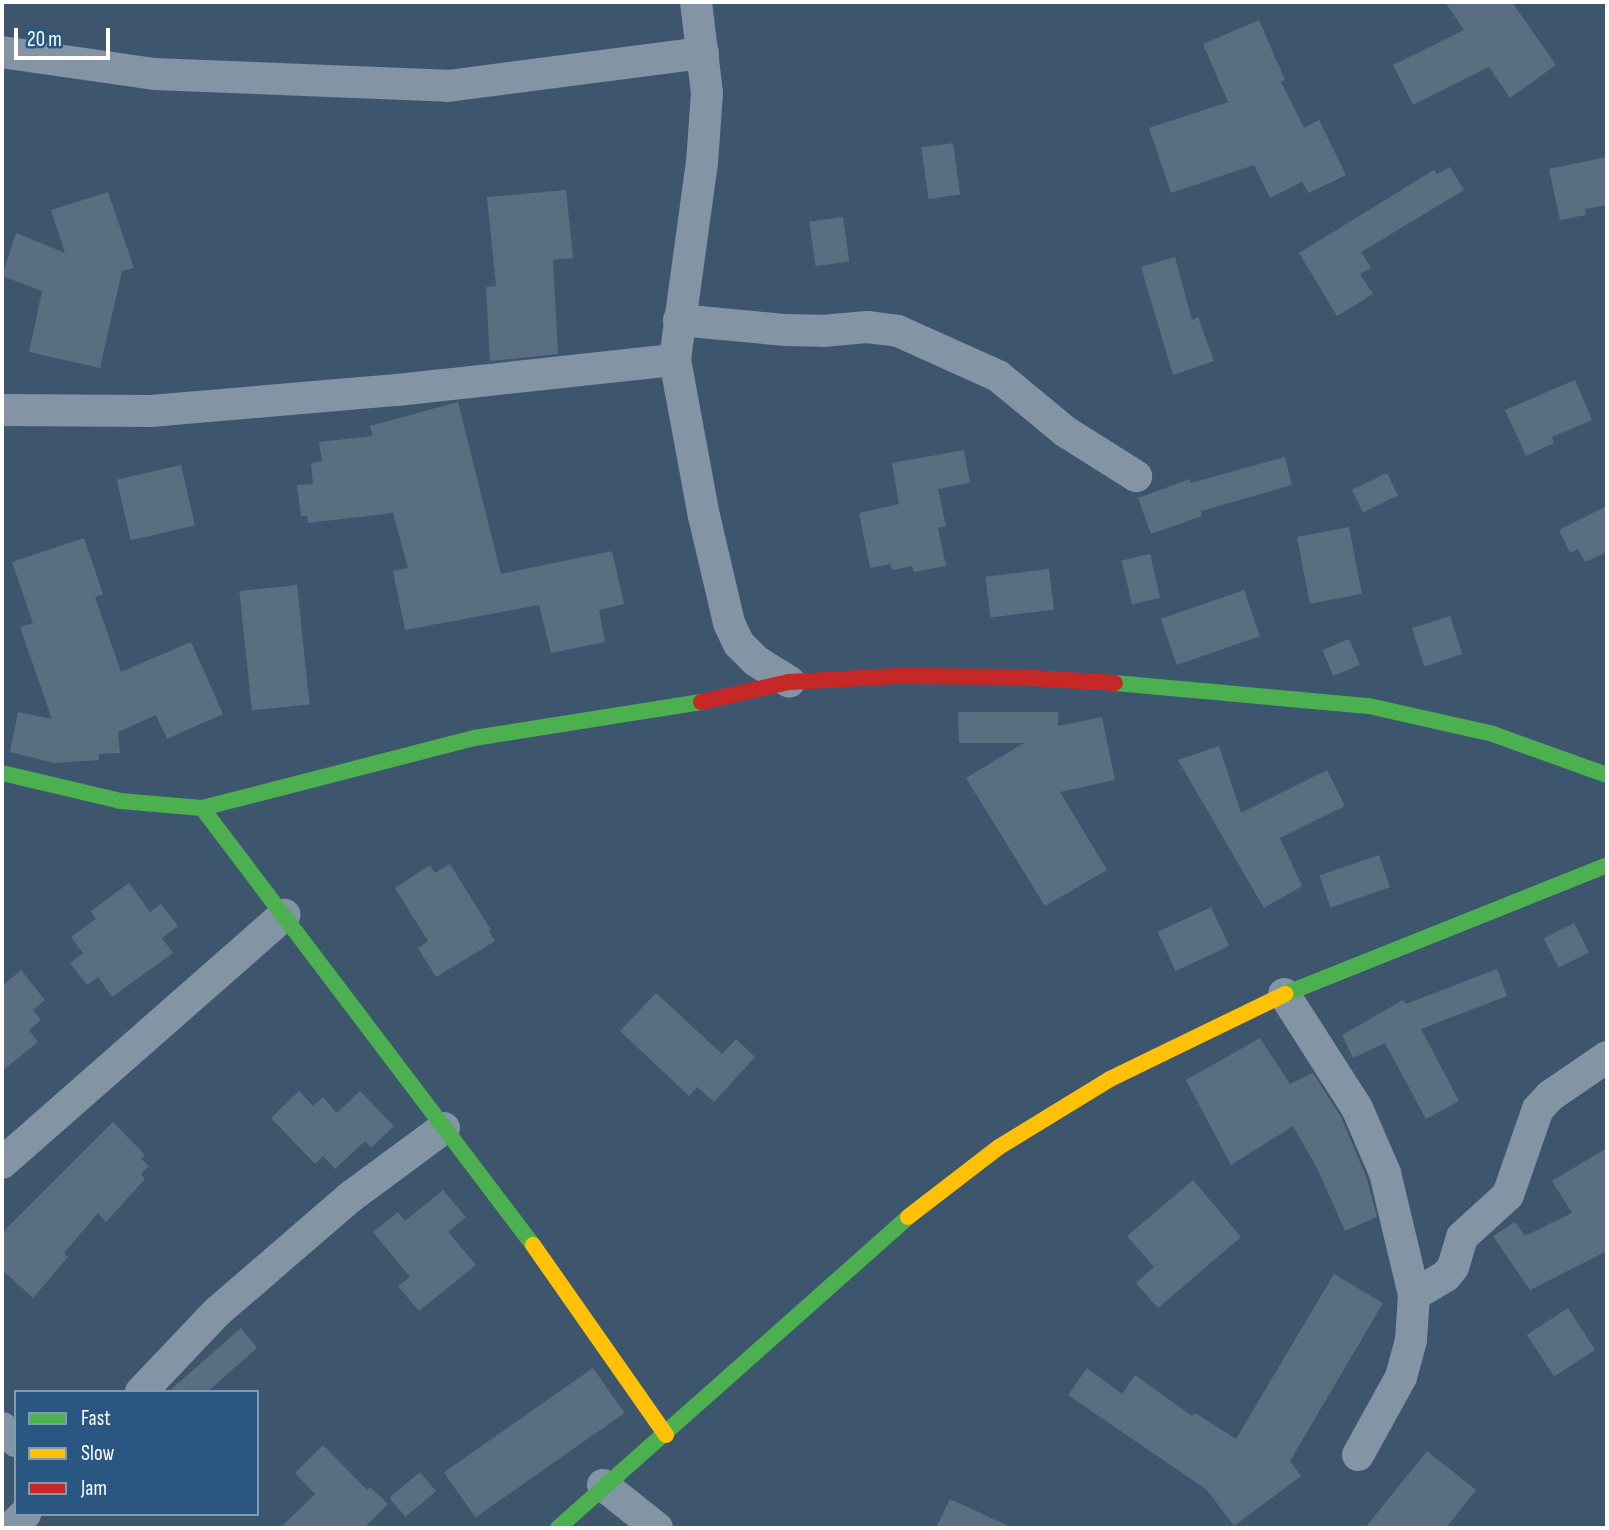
<!DOCTYPE html>
<style>
body{margin:0}
#map{position:relative;width:1609px;height:1530px;overflow:hidden;background:#3d566e;font-family:"Sofia Sans Condensed",sans-serif}
div>[style]{position:absolute}
.building>*{inset:0;background:#5a6e81;transform-origin:0 0}
.street>*{height:32px;margin:-16px;padding:0 16px;transform-origin:16px;border-radius:16px;background:#8394a4}
.fast>*{height:16px;margin:-8px;padding:0 8px;transform-origin:8px;border-radius:8px;background:#4caf50}
.slow>*{height:16px;margin:-8px;padding:0 8px;transform-origin:8px;border-radius:8px;background:#ffc107}
.jam>*{height:16px;margin:-8px;padding:0 8px;transform-origin:8px;border-radius:8px;background:#c62828}
span{translate:-50% -50%;white-space:nowrap;text-align:center;line-height:1.15;-webkit-text-stroke:5px #295782;paint-order:stroke}
.frame{position:absolute;inset:0;border:4px solid #fff;pointer-events:none}
.legend{position:absolute;left:14px;top:1390px;width:245px;height:126px;box-sizing:border-box;background:#295782;border:2px solid #7f9ab4;margin:0;padding:9px 12px;list-style:none;font-size:21px;color:#fff}
.legend li{display:flex;align-items:center;gap:14px;height:35px}
.legend b{width:35px;border:2px solid #7f9ab4}
.scale{position:absolute;left:14px;top:28px;width:96px;height:32px;box-sizing:border-box;border:4px solid #fff;border-top:0;padding-left:9px;font-size:21px;line-height:24px;white-space:nowrap;color:#fff;-webkit-text-stroke:5px #295782;paint-order:stroke}
</style>
<div id="map">
<div class="building">
<div style="clip-path:polygon(1445px 2px,1512px 2px,1556px 65px,1510px 98px,1489px 67px,1413px 105px,1393px 65px,1464px 30px)"></div>
<div style="clip-path:polygon(1259px 20px,1285px 80px,1281px 82px,1304px 128px,1319px 120px,1346px 175px,1309px 193px,1302px 182px,1270px 198px,1254px 165px,1171px 193px,1149px 128px,1228px 102px,1203px 44px)"></div>
<div style="left:953px;top:143px;width:52px;height:32px;rotate:82deg"></div>
<div style="clip-path:polygon(1607px 157px,1607px 205px,1585px 209px,1586px 215px,1560px 220px,1549px 169px)"></div>
<div style="clip-path:polygon(1450px 167px,1464px 190px,1361px 252px,1371px 268px,1360px 274px,1373px 294px,1337px 316px,1299px 253px,1434px 170px,1437px 174px)"></div>
<div style="clip-path:polygon(566px 190px,573px 258px,553px 260px,558px 354px,490px 361px,486px 287px,496px 286px,487px 197px)"></div>
<div style="clip-path:polygon(108px 192px,134px 268px,122px 271px,100px 368px,29px 352px,42px 291px,2px 276px,16px 233px,65px 253px,51px 210px)"></div>
<div style="left:843px;top:217px;width:45px;height:34px;rotate:82deg"></div>
<div style="clip-path:polygon(1175px 257px,1192px 320px,1198px 317px,1214px 361px,1173px 375px,1141px 267px)"></div>
<div style="clip-path:polygon(1575px 380px,1592px 420px,1552px 437px,1554px 443px,1526px 456px,1505px 410px)"></div>
<div style="clip-path:polygon(458px 402px,501px 574px,612px 551px,624px 604px,599px 610px,605px 642px,551px 653px,539px 605px,405px 630px,393px 571px,408px 568px,393px 513px,308px 523px,307px 516px,301px 516px,297px 485px,313px 484px,311px 463px,322px 461px,319px 442px,373px 436px,370px 426px)"></div>
<div style="clip-path:polygon(964px 450px,970px 483px,938px 489px,946px 526px,938px 528px,946px 566px,914px 572px,912px 566px,892px 570px,890px 564px,870px 568px,859px 513px,899px 504px,892px 463px)"></div>
<div style="clip-path:polygon(1285px 457px,1292px 485px,1201px 511px,1202px 516px,1151px 534px,1138px 498px,1190px 479px,1191px 483px)"></div>
<div style="left:181px;top:465px;width:62px;height:66px;rotate:77deg"></div>
<div style="left:1387px;top:473px;width:25px;height:39px;rotate:64deg"></div>
<div style="clip-path:polygon(1607px 506px,1607px 552px,1585px 562px,1578px 549px,1570px 553px,1559px 530px)"></div>
<div style="left:1349px;top:527px;width:68px;height:53px;rotate:79deg"></div>
<div style="clip-path:polygon(84px 538px,103px 594px,95px 597px,121px 672px,191px 642px,223px 714px,167px 739px,156px 715px,118px 732px,120px 753px,99px 754px,99px 760px,55px 763px,10px 752px,18px 712px,52px 719px,20px 627px,33px 623px,12px 562px)"></div>
<div style="left:1150px;top:554px;width:45px;height:29px;rotate:77deg"></div>
<div style="left:1049px;top:569px;width:41px;height:64px;rotate:83deg"></div>
<div style="left:297px;top:585px;width:120px;height:58px;rotate:84deg"></div>
<div style="left:1244px;top:590px;width:49px;height:88px;rotate:71deg"></div>
<div style="left:1450px;top:616px;width:40px;height:40px;rotate:72deg"></div>
<div style="left:1349px;top:639px;width:28px;height:29px;rotate:67deg"></div>
<div style="clip-path:polygon(958px 712px,1058px 712px,1058px 726px,1102px 717px,1115px 780px,1060px 792px,1107px 870px,1045px 906px,966px 778px,1024px 743px,959px 743px)"></div>
<div style="clip-path:polygon(1219px 746px,1241px 813px,1327px 770px,1345px 806px,1280px 838px,1302px 886px,1264px 908px,1178px 760px)"></div>
<div style="left:1379px;top:855px;width:34px;height:63px;rotate:71deg"></div>
<div style="clip-path:polygon(450px 864px,491px 930px,489px 931px,495px 941px,436px 977px,418px 948px,428px 941px,395px 888px,430px 865px,435px 873px)"></div>
<div style="clip-path:polygon(129px 883px,150px 912px,161px 904px,178px 926px,162px 938px,173px 953px,112px 997px,98px 977px,87px 985px,70px 963px,83px 953px,71px 937px,96px 919px,91px 911px)"></div>
<div style="left:1211px;top:907px;width:43px;height:59px;rotate:65deg"></div>
<div style="left:1574px;top:923px;width:33px;height:34px;rotate:63deg"></div>
<div style="clip-path:polygon(1497px 969px,1507px 996px,1421px 1029px,1459px 1101px,1426px 1119px,1385px 1043px,1353px 1058px,1342px 1035px,1403px 1000px,1406px 1004px)"></div>
<div style="clip-path:polygon(21px 970px,45px 1000px,33px 1010px,41px 1020px,29px 1030px,38px 1042px,2px 1071px,2px 986px)"></div>
<div style="clip-path:polygon(656px 993px,722px 1054px,736px 1039px,755px 1057px,714px 1102px,697px 1087px,689px 1096px,620px 1031px)"></div>
<div style="clip-path:polygon(1260px 1038px,1290px 1084px,1313px 1073px,1341px 1117px,1367px 1179px,1377px 1217px,1345px 1231px,1318px 1170px,1293px 1126px,1231px 1165px,1186px 1080px)"></div>
<div style="clip-path:polygon(299px 1091px,313px 1106px,323px 1097px,337px 1113px,360px 1091px,394px 1126px,371px 1148px,365px 1141px,335px 1169px,323px 1156px,315px 1164px,271px 1118px)"></div>
<div style="clip-path:polygon(113px 1122px,145px 1155px,141px 1159px,149px 1166px,141px 1174px,145px 1179px,106px 1222px,98px 1213px,64px 1253px,68px 1257px,33px 1298px,2px 1270px,2px 1233px)"></div>
<div style="clip-path:polygon(1607px 1148px,1607px 1251px,1530px 1290px,1493px 1236px,1515px 1222px,1525px 1236px,1572px 1213px,1552px 1181px)"></div>
<div style="clip-path:polygon(1193px 1180px,1241px 1237px,1158px 1308px,1136px 1283px,1154px 1267px,1127px 1236px)"></div>
<div style="clip-path:polygon(443px 1190px,466px 1217px,448px 1232px,476px 1265px,419px 1311px,398px 1286px,410px 1277px,373px 1232px,398px 1212px,405px 1221px)"></div>
<div style="clip-path:polygon(1334px 1274px,1383px 1303px,1290px 1461px,1301px 1476px,1234px 1526px,1207px 1490px,1068px 1395px,1087px 1368px,1122px 1394px,1135px 1375px,1192px 1416px,1195px 1413px,1236px 1439px)"></div>
<div style="left:1568px;top:1308px;width:50px;height:49px;rotate:57deg"></div>
<div style="clip-path:polygon(241px 1328px,257px 1348px,207px 1392px,168px 1392px)"></div>
<div style="left:593px;top:1368px;width:55px;height:182px;rotate:55deg"></div>
<div style="clip-path:polygon(323px 1445px,367px 1490px,370px 1487px,388px 1504px,364px 1528px,280px 1528px,315px 1494px,295px 1473px)"></div>
<div style="clip-path:polygon(1427px 1451px,1476px 1490px,1446px 1528px,1365px 1528px)"></div>
<div style="left:420px;top:1472px;width:25px;height:40px;rotate:50deg"></div>
<div style="clip-path:polygon(950px 1499px,1013px 1528px,936px 1528px)"></div>
</div>
<div class="street">
<div style="left:696px;top:2px;width:92px;rotate:83.1deg"></div>
<div style="left:707px;top:93px;width:69px;rotate:94.1deg"></div>
<div style="left:702px;top:162px;width:200px;rotate:97.8deg"></div>
<div style="left:675px;top:360px;width:159px;rotate:79.5deg"></div>
<div style="left:704px;top:516px;width:110px;rotate:76.8deg"></div>
<div style="left:729px;top:623px;width:23px;rotate:65deg"></div>
<div style="left:739px;top:644px;width:24px;rotate:45deg"></div>
<div style="left:756px;top:661px;width:39px;rotate:32deg"></div>
<div style="left:2px;top:52px;width:154px;rotate:8.2deg"></div>
<div style="left:154px;top:74px;width:294px;rotate:2.3deg"></div>
<div style="left:448px;top:86px;width:257px;rotate:-7.4deg"></div>
<div style="left:679px;top:320px;width:105px;rotate:5.4deg"></div>
<div style="left:784px;top:330px;width:39px;rotate:1deg"></div>
<div style="left:823px;top:331px;width:44px;rotate:-5.2deg"></div>
<div style="left:867px;top:327px;width:31px;rotate:7deg"></div>
<div style="left:898px;top:331px;width:110px;rotate:24.2deg"></div>
<div style="left:998px;top:376px;width:88px;rotate:39.5deg"></div>
<div style="left:1066px;top:432px;width:83px;rotate:32.2deg"></div>
<div style="left:2px;top:410px;width:149px;rotate:0.4deg"></div>
<div style="left:151px;top:411px;width:247px;rotate:-4.9deg"></div>
<div style="left:397px;top:390px;width:280px;rotate:-6.2deg"></div>
<div style="left:1284px;top:994px;width:135px;rotate:57.4deg"></div>
<div style="left:1357px;top:1108px;width:71px;rotate:66.7deg"></div>
<div style="left:1385px;top:1173px;width:125px;rotate:76.6deg"></div>
<div style="left:1414px;top:1295px;width:45px;rotate:93.8deg"></div>
<div style="left:1411px;top:1340px;width:38px;rotate:105deg"></div>
<div style="left:1401px;top:1377px;width:89px;rotate:118.9deg"></div>
<div style="left:2px;top:1163px;width:376px;rotate:-41.3deg"></div>
<div style="left:1414px;top:1295px;width:37px;rotate:-31deg"></div>
<div style="left:1446px;top:1276px;width:11px;rotate:-52deg"></div>
<div style="left:1453px;top:1267px;width:31px;rotate:-73deg"></div>
<div style="left:1462px;top:1237px;width:62px;rotate:-42.4deg"></div>
<div style="left:1508px;top:1195px;width:91px;rotate:-70.8deg"></div>
<div style="left:1538px;top:1109px;width:18px;rotate:-47deg"></div>
<div style="left:1550px;top:1096px;width:69px;rotate:-34.4deg"></div>
<div style="left:141px;top:1392px;width:110px;rotate:-46.5deg"></div>
<div style="left:217px;top:1312px;width:174px;rotate:-40.8deg"></div>
<div style="left:349px;top:1198px;width:118px;rotate:-36.4deg"></div>
<div style="left:2px;top:1428px;width:19px;rotate:43deg"></div>
<div style="left:603px;top:1485px;width:69px;rotate:38.5deg"></div>
<div style="left:11px;top:1528px;width:20px;rotate:-45deg"></div>
</div>
<div class="fast">
<div style="left:1115px;top:683px;width:255px;rotate:5.2deg"></div>
<div style="left:1369px;top:706px;width:127px;rotate:12.7deg"></div>
<div style="left:1493px;top:734px;width:121px;rotate:19.8deg"></div>
<div style="left:2px;top:773px;width:121px;rotate:13.3deg"></div>
<div style="left:120px;top:801px;width:82px;rotate:4.9deg"></div>
<div style="left:202px;top:808px;width:281px;rotate:-14.4deg"></div>
<div style="left:474px;top:738px;width:230px;rotate:-9deg"></div>
<div style="left:202px;top:808px;width:548px;rotate:52.86deg"></div>
<div style="left:1285px;top:994px;width:347px;rotate:-21.8deg"></div>
<div style="left:558px;top:1528px;width:468px;rotate:-41.6deg"></div>
</div>
<div class="slow">
<div style="left:908px;top:1217px;width:115px;rotate:-37.6deg"></div>
<div style="left:999px;top:1147px;width:130px;rotate:-31.5deg"></div>
<div style="left:1110px;top:1079px;width:195px;rotate:-25.9deg"></div>
<div style="left:533px;top:1245px;width:232px;rotate:55deg"></div>
</div>
<div class="jam">
<div style="left:701px;top:702px;width:90px;rotate:-12.8deg"></div>
<div style="left:789px;top:682px;width:110px;rotate:-3.1deg"></div>
<div style="left:899px;top:676px;width:115px;rotate:0.5deg"></div>
<div style="left:1014px;top:677px;width:101px;rotate:3.4deg"></div>
</div>
<div class="frame"></div>
<ul class="legend">
<li><b style="height:9px;background:#4caf50"></b>Fast</li>
<li><b style="height:9px;background:#ffc107"></b>Slow</li>
<li><b style="height:9px;background:#c62828"></b>Jam</li>
</ul>
<div class="scale">20 m</div>
</div>
